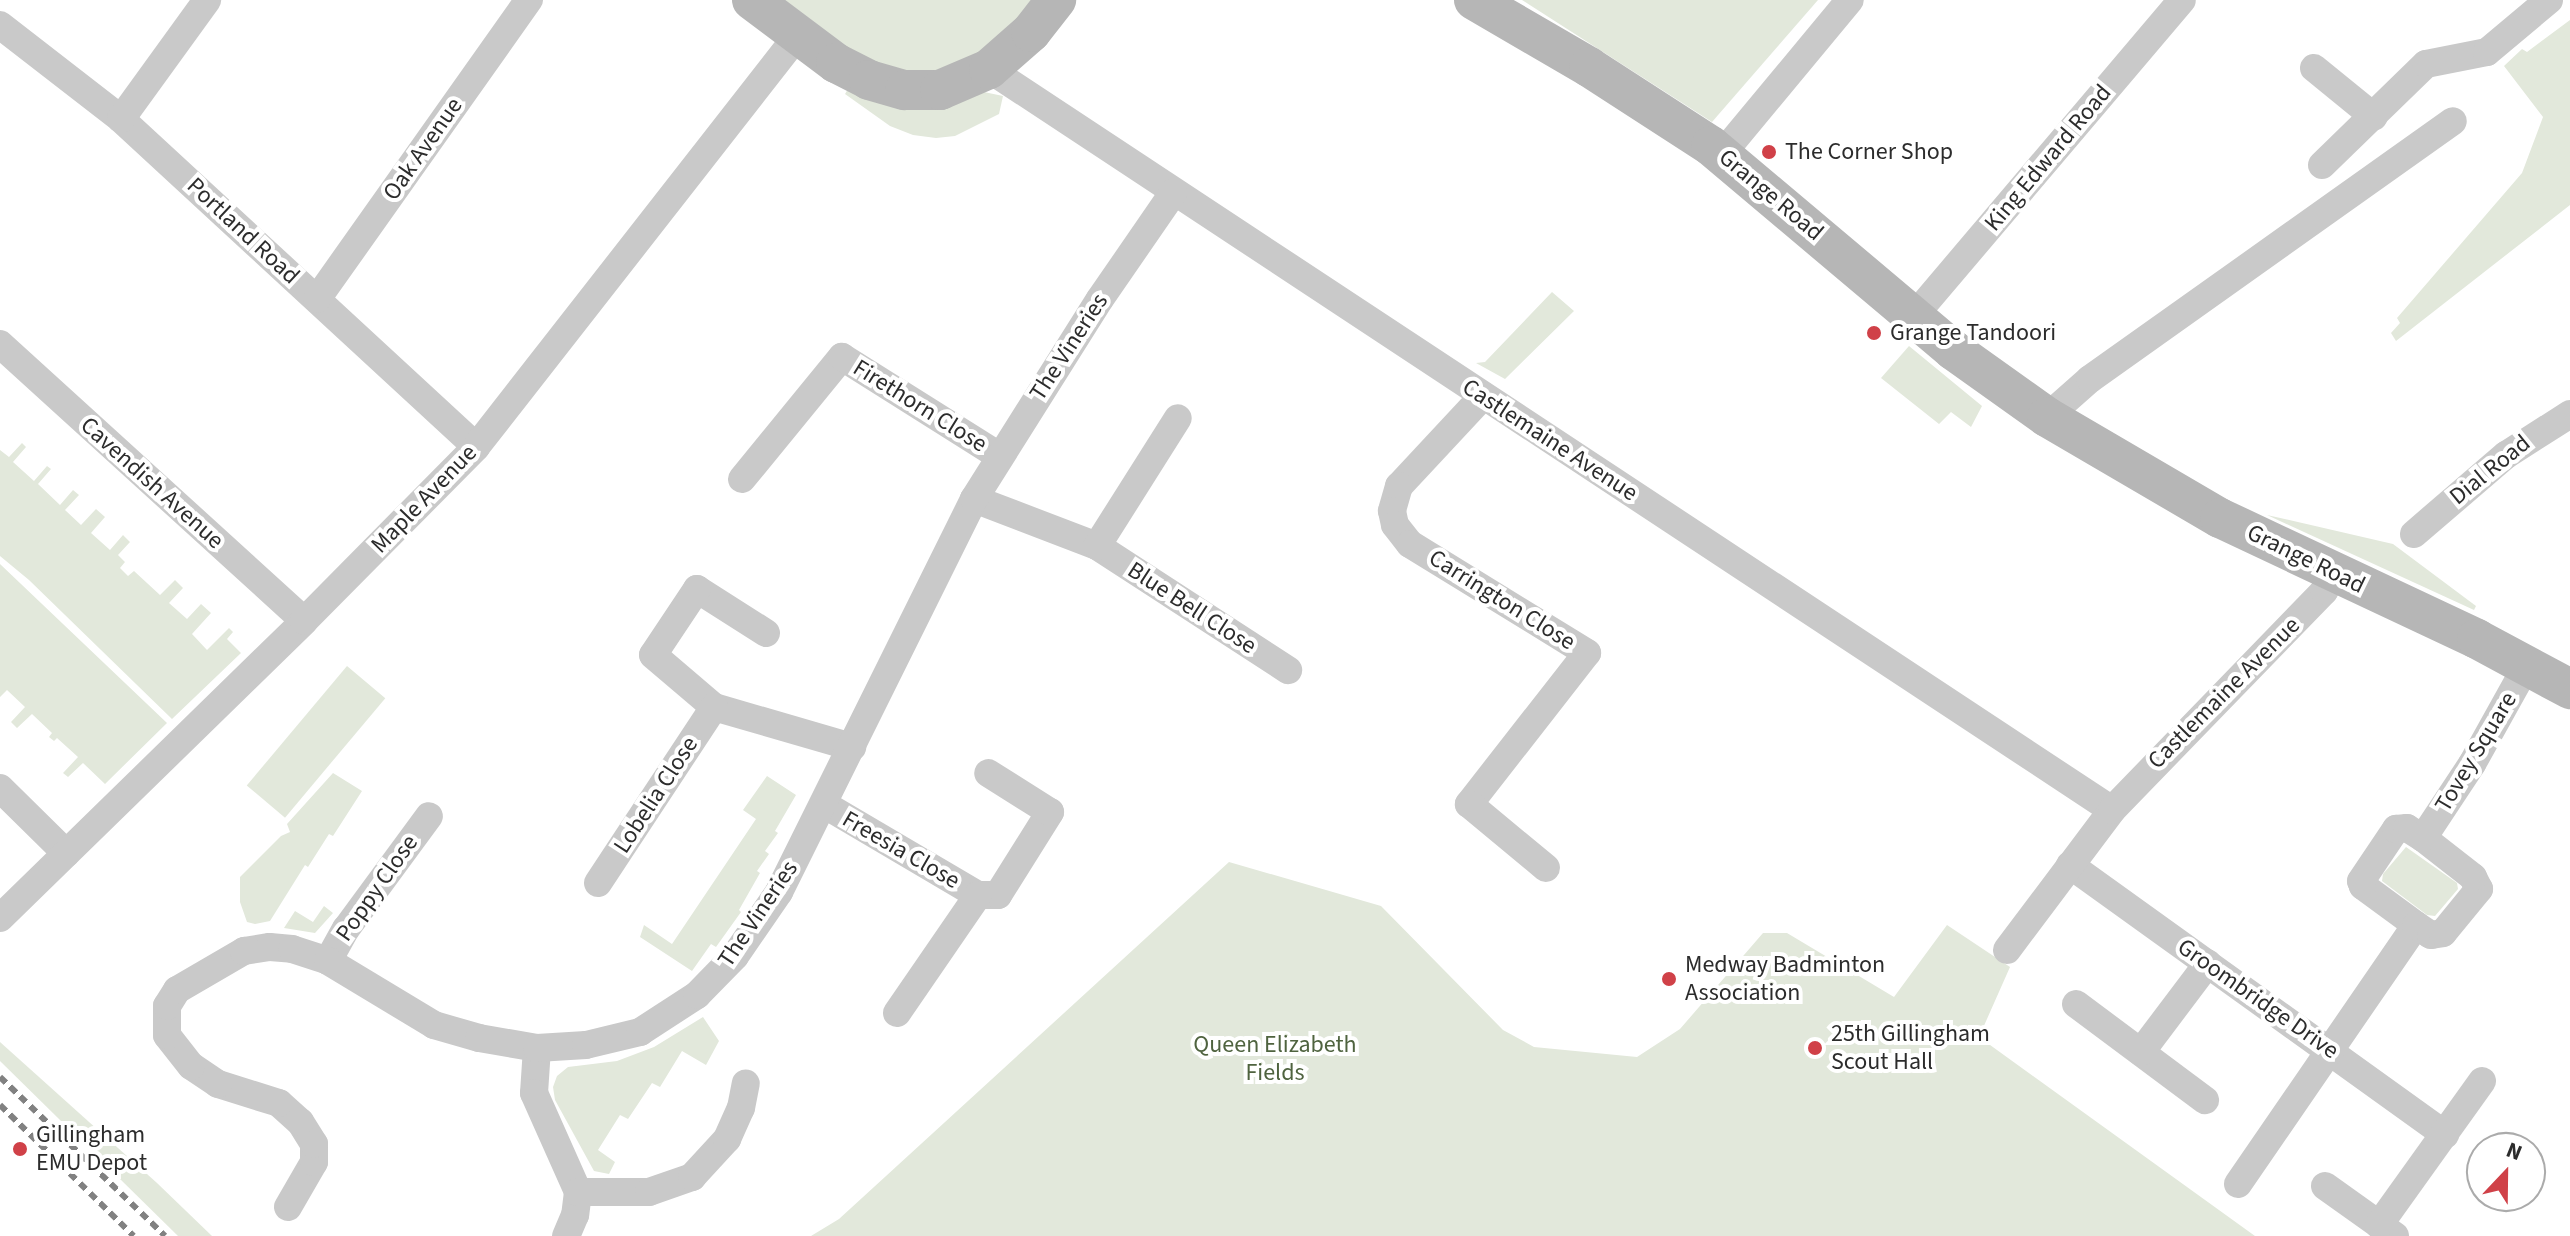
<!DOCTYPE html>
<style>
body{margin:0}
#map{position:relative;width:2570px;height:1236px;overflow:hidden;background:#fff;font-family:"Source Sans 3",sans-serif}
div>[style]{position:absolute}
.green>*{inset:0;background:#e2e8db;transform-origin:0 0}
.street>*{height:28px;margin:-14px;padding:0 14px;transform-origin:14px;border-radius:14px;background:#c9c9c9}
.secondary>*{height:40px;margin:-20px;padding:0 20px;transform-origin:20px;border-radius:20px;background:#b6b6b6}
.rail>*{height:6px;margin-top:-3px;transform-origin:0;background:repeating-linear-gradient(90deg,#818181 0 8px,transparent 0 14px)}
.dots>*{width:22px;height:22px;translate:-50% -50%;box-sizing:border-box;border:4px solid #fff;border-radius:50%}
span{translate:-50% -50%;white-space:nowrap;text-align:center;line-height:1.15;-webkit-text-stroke:8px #fff;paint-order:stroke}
.street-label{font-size:24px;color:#2c2c2c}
.poi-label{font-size:24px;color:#2c2c2c}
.left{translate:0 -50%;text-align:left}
.park-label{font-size:24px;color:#4f633f}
.north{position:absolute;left:2466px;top:1132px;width:80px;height:80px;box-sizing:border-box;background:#fff;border:2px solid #ababab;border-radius:50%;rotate:22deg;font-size:22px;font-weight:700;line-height:32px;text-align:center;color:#2c2c2c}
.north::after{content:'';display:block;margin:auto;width:28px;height:36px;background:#d04148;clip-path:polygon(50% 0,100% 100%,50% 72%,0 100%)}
</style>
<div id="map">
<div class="green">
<div style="clip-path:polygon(774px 0,1033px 0,1022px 21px,976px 57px,945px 72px,910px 76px,850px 56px)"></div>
<div style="clip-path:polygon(1522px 0,1818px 0,1712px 122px)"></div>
<div style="clip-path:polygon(2570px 20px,2570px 205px,2396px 341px,2391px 333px,2400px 323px,2397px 318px,2522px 173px,2543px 117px,2504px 66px,2522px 49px,2527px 52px)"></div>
<div style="clip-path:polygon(848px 89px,984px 92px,1003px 96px,999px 114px,955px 136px,936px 138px,913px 135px,890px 126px,845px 94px)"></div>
<div style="clip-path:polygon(1552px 292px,1574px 311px,1505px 379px,1476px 363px,1485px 362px)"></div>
<div style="clip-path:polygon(1909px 346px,1982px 406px,1971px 427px,1951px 412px,1939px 424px,1881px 378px)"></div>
<div style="clip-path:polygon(22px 443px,26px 447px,13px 462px,34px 481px,47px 466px,51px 469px,38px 484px,60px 505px,73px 490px,79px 495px,65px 510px,81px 525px,96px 509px,105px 517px,91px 533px,110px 550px,123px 535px,130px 542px,118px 555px,125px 562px,120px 568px,128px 576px,134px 571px,160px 595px,175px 580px,183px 588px,169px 603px,187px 619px,201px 604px,211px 613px,192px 634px,207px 650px,229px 628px,233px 632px,227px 639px,241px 653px,172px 719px,29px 580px,0 556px,0 450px,9px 457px)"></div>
<div style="clip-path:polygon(2267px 515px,2393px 544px,2476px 606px,2474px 610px)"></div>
<div style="clip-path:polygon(0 564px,167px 723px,105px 784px,83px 763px,68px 777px,63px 773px,78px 757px,57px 738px,54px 741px,49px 737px,52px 733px,32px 714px,17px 728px,11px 722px,25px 707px,7px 690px,0 697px)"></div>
<div style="left:347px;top:666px;width:50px;height:156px;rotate:40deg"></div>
<div style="clip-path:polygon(333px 773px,362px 791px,333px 836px,329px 834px,308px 867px,305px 865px,270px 921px,255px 924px,247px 922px,240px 902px,240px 877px,281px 836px,290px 832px,287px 824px)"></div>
<div style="clip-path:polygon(767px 776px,796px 795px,775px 831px,778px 833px,765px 851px,769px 854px,757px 871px,760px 873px,739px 910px,741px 912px,716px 947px,711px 944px,692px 971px,640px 937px,644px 925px,672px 944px,756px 819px,743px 810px)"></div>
<div style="clip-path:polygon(2406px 847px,2457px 883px,2458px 889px,2435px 916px,2427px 915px,2382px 881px,2383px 874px)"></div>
<div style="clip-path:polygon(1229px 862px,1381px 906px,1503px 1030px,1534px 1047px,1637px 1057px,1680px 1029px,1763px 933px,1787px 933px,1894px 997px,1947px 925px,2010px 967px,1979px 1037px,2255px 1236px,811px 1236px,839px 1219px)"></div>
<div style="clip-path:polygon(324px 906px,333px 913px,315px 933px,284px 928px,295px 911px,313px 922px)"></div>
<div style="clip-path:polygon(703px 1017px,719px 1041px,706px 1065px,682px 1051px,660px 1087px,652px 1083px,628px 1119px,620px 1115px,598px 1150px,615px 1162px,609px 1174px,594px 1171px,555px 1100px,553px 1087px,557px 1076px,568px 1067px,617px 1061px,654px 1047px)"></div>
<div style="clip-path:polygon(0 1042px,157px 1183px,212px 1236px,178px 1236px,0 1061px)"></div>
</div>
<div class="street">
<div style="left:0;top:25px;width:153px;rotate:37.8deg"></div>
<div style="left:121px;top:119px;width:483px;rotate:42.7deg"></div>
<div style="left:2314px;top:68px;width:77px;rotate:39.2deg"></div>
<div style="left:989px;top:69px;width:1345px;rotate:33.42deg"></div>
<div style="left:121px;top:119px;width:147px;rotate:-54.1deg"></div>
<div style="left:1722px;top:154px;width:200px;rotate:-50.3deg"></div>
<div style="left:2322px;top:165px;width:145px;rotate:-44.2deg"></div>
<div style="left:2426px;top:64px;width:62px;rotate:-11.1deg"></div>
<div style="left:2487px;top:52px;width:81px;rotate:-40deg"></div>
<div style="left:317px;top:299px;width:367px;rotate:-54.7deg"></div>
<div style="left:1914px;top:316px;width:414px;rotate:-49.7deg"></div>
<div style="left:0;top:344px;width:411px;rotate:42.3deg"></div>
<div style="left:1483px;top:396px;width:123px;rotate:133deg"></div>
<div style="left:1399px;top:486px;width:26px;rotate:106deg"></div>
<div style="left:1392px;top:511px;width:14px;rotate:78deg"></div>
<div style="left:1395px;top:525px;width:24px;rotate:52deg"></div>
<div style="left:1410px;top:544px;width:208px;rotate:31.6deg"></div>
<div style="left:1587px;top:653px;width:192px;rotate:128deg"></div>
<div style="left:1469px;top:804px;width:100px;rotate:39.7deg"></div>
<div style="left:2047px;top:417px;width:57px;rotate:-41.5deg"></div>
<div style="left:2090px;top:379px;width:445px;rotate:-35.4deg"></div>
<div style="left:742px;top:479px;width:158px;rotate:-50.7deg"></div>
<div style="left:842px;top:357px;width:186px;rotate:32.2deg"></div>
<div style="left:974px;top:499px;width:132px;rotate:20.9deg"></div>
<div style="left:1097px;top:546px;width:228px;rotate:33deg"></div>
<div style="left:2414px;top:534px;width:121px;rotate:-40.7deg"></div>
<div style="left:2506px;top:455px;width:76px;rotate:-32.6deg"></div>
<div style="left:1097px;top:546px;width:151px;rotate:-57.7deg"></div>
<div style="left:766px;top:633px;width:82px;rotate:-147.5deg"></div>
<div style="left:697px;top:589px;width:79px;rotate:123.7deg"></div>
<div style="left:653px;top:655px;width:80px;rotate:40.4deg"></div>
<div style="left:714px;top:707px;width:144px;rotate:16.2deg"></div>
<div style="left:0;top:788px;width:93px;rotate:44.6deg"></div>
<div style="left:825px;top:805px;width:178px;rotate:30.5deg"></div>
<div style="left:978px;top:895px;width:20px"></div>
<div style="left:998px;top:895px;width:98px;rotate:-57.9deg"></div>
<div style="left:1050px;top:812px;width:73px;rotate:-147.8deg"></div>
<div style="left:2070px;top:865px;width:462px;rotate:35.7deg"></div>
<div style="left:598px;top:883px;width:211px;rotate:-56.6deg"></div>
<div style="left:0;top:918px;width:425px;rotate:-44.3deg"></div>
<div style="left:304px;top:621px;width:245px;rotate:-45.3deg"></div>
<div style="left:476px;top:447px;width:523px;rotate:-51.99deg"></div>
<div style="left:2416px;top:925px;width:66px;rotate:-143.7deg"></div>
<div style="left:2363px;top:886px;width:5px;rotate:-112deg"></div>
<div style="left:2361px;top:881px;width:63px;rotate:-56.1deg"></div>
<div style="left:2396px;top:829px;width:11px;rotate:-5deg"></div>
<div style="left:2407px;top:828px;width:19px;rotate:32deg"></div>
<div style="left:2007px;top:950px;width:175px;rotate:-53.1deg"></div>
<div style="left:2112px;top:810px;width:305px;rotate:-45.9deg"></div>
<div style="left:2324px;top:591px;width:19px;rotate:-58deg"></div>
<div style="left:328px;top:961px;width:37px;rotate:-61deg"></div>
<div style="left:346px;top:929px;width:140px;rotate:-53.7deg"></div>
<div style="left:2076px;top:1004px;width:161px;rotate:36.7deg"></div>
<div style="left:897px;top:1013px;width:143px;rotate:-55.5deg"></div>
<div style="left:537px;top:1048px;width:45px;rotate:93.8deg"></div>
<div style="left:534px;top:1093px;width:108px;rotate:66deg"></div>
<div style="left:578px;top:1192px;width:23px;rotate:97deg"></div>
<div style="left:575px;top:1215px;width:23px;rotate:113deg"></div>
<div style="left:2141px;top:1052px;width:111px;rotate:-53deg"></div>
<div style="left:2238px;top:1184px;width:314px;rotate:-55.5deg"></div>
<div style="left:2416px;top:925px;width:18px;rotate:34deg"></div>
<div style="left:2431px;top:935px;width:12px;rotate:-9deg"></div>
<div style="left:2443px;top:933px;width:57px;rotate:-50.7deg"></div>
<div style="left:2479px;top:889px;width:13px;rotate:-117deg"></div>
<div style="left:2473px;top:877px;width:63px;rotate:-142deg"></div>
<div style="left:2423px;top:838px;width:89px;rotate:-56.5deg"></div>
<div style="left:2472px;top:764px;width:113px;rotate:-60.9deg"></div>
<div style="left:2325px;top:1186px;width:86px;rotate:35.5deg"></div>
<div style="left:578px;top:1192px;width:71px"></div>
<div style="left:649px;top:1192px;width:46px;rotate:-19.2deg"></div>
<div style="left:692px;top:1177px;width:52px;rotate:-47.4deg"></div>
<div style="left:727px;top:1139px;width:34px;rotate:-66deg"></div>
<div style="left:741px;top:1108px;width:25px;rotate:-79deg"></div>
<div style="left:288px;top:1207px;width:52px;rotate:-60deg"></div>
<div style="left:314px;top:1162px;width:18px;rotate:-90deg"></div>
<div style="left:314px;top:1144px;width:26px;rotate:-122deg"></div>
<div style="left:300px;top:1122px;width:28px;rotate:-138deg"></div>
<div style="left:279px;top:1103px;width:64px;rotate:-162.7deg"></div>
<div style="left:218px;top:1084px;width:32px;rotate:-146deg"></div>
<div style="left:191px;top:1066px;width:39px;rotate:-128deg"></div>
<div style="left:167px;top:1035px;width:29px;rotate:-90deg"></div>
<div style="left:167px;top:1006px;width:19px;rotate:-58deg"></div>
<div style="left:177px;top:990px;width:78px;rotate:-30.2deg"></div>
<div style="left:244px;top:951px;width:26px;rotate:-9deg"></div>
<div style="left:270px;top:947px;width:22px;rotate:5deg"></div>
<div style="left:292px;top:949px;width:38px;rotate:18deg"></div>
<div style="left:328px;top:961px;width:124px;rotate:31.1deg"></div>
<div style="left:434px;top:1025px;width:47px;rotate:16.1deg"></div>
<div style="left:479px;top:1038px;width:59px;rotate:9.8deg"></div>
<div style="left:537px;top:1048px;width:49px;rotate:-3.5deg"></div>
<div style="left:586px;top:1045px;width:56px;rotate:-13.5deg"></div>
<div style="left:640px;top:1032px;width:68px;rotate:-33deg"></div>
<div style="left:697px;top:995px;width:54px;rotate:-45.7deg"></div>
<div style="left:735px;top:956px;width:78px;rotate:-55.5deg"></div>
<div style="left:779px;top:892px;width:439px;rotate:-63.6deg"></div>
<div style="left:974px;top:499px;width:236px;rotate:-57.8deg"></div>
<div style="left:1100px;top:299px;width:129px;rotate:-55.4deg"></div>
<div style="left:2379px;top:1225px;width:177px;rotate:-54.4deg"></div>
</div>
<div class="secondary">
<div style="left:752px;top:0;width:105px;rotate:36.9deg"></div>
<div style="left:836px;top:63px;width:37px;rotate:27deg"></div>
<div style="left:869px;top:80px;width:37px;rotate:16deg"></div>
<div style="left:905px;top:90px;width:35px"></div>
<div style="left:940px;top:90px;width:53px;rotate:-23.2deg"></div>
<div style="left:989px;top:69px;width:56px;rotate:-41.4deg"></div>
<div style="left:1031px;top:32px;width:41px;rotate:-52deg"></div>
<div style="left:1474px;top:0;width:133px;rotate:30.2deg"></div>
<div style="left:1589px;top:67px;width:145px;rotate:32.9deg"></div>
<div style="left:1711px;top:146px;width:317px;rotate:40.1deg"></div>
<div style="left:1953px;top:350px;width:115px;rotate:35.5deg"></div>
<div style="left:2047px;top:417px;width:200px;rotate:30.3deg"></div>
<div style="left:2220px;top:518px;width:284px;rotate:25.2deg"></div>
<div style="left:2477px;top:639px;width:106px;rotate:28.3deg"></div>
</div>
<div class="rail">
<div style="left:0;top:1077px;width:229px;rotate:43.9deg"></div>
<div style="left:0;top:1105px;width:187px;rotate:44.4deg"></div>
</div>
<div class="dots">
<div style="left:1769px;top:152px;background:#d04148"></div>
<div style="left:1874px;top:333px;background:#d04148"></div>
<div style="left:1669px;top:979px;background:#d04148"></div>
<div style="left:1815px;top:1048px;background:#d04148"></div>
<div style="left:20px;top:1149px;background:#d04148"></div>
</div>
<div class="street-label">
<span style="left:423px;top:149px;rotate:-55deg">Oak Avenue</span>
<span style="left:2048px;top:158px;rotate:-50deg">King Edward Road</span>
<span style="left:1771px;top:195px;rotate:40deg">Grange Road</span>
<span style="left:243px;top:231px;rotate:43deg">Portland Road</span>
<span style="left:1069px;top:347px;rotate:-57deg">The Vineries</span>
<span style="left:920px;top:406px;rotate:32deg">Firethorn Close</span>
<span style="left:1550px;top:440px;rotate:33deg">Castlemaine Avenue</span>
<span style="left:2490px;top:470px;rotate:-39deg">Dial Road</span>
<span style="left:152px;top:483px;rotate:42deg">Cavendish Avenue</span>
<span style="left:424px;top:499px;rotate:-46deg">Maple Avenue</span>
<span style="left:2306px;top:559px;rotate:26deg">Grange Road</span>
<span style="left:1502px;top:600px;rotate:32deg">Carrington Close</span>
<span style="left:1192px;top:608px;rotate:33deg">Blue Bell Close</span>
<span style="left:2224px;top:693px;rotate:-45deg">Castlemaine Avenue</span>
<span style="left:2476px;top:752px;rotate:-59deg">Tovey Square</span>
<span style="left:656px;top:795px;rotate:-57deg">Lobelia Close</span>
<span style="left:901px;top:850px;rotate:30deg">Freesia Close</span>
<span style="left:377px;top:888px;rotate:-55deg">Poppy Close</span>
<span style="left:758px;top:914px;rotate:-56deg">The Vineries</span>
<span style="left:2258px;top:999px;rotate:35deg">Groombridge Drive</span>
</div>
<div class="poi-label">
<span class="left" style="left:1785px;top:152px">The Corner Shop</span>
<span class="left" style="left:1890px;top:333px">Grange Tandoori</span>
<span class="left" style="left:1685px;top:979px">Medway Badminton<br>Association</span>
<span class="left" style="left:1831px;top:1048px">25th Gillingham<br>Scout Hall</span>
<span class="left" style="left:36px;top:1149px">Gillingham<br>EMU Depot</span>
</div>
<div class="park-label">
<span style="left:1275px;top:1059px">Queen Elizabeth<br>Fields</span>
</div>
<div class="north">N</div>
</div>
